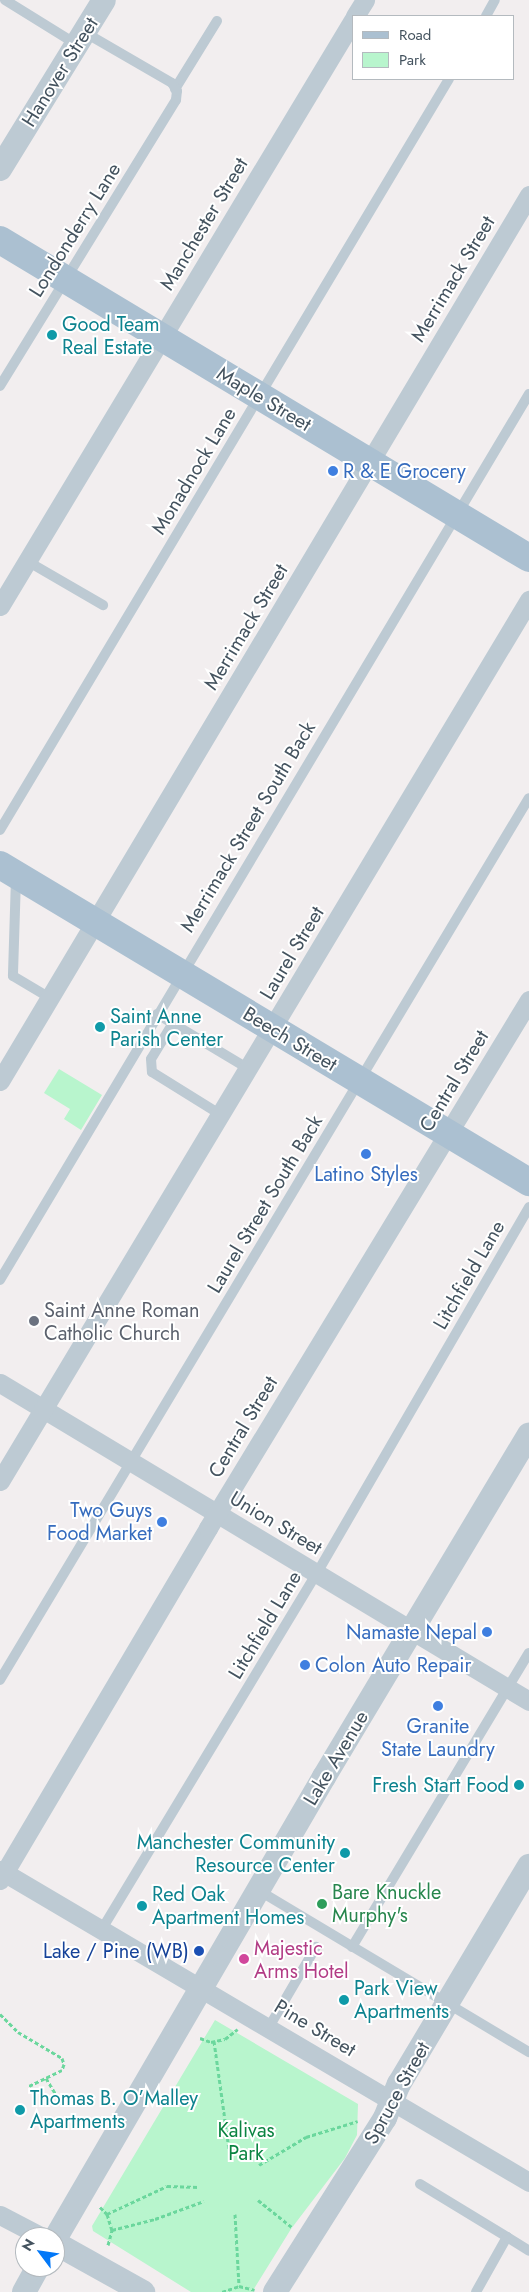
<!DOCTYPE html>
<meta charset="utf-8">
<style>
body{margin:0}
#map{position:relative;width:529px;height:2292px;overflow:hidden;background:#f2eeef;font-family:Jost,sans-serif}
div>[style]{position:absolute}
.green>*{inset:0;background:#b8f5cd}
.path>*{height:3px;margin-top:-1.5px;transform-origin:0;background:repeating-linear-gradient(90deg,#6bd79d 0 4px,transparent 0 6.5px)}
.service>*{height:10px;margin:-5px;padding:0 5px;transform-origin:5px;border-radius:5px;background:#bdcad3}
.minor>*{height:19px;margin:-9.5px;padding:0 9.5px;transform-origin:9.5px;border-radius:9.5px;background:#bdcad3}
.tertiary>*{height:24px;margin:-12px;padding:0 12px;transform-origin:12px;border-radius:12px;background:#bdcad3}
.primary>*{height:28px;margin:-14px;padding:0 14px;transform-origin:14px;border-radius:14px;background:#abc0d1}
.dots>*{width:14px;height:14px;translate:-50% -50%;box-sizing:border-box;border:2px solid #fff;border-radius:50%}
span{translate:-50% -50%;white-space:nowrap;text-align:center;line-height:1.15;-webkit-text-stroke:4px #fff;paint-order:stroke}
.street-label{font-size:20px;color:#44535f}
.culture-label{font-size:20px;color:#0d838f}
.left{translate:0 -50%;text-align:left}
.right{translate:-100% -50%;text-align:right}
.shop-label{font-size:20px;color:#366cbe}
.worship-label{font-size:20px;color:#5b616d}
.leisure-label{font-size:20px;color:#27864d}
.hotel-label{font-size:20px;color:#b23c85}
.transit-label{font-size:20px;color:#164399}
.park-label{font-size:20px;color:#0b8442}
.legend{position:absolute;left:352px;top:15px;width:162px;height:65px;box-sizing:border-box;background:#fff;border:1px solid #b4babf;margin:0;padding:6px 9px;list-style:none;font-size:15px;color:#44535f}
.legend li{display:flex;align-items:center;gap:10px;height:25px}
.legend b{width:25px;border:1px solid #b4babf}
.north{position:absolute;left:15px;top:2227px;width:50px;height:50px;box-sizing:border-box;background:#fff;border:1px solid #b4babf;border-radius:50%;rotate:301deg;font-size:14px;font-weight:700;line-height:20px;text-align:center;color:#44535f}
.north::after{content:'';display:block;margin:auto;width:18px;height:22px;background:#0278f8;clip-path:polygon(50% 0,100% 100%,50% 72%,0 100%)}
</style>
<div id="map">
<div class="green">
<div style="clip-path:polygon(59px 1069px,102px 1095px,81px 1130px,64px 1119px,70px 1109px,44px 1093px)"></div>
<div style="clip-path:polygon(215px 2020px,358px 2104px,357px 2135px,345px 2158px,291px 2229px,252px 2292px,191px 2292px,93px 2231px,92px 2226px)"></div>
</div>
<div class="path">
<div style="left:0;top:2014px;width:25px;rotate:45deg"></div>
<div style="left:18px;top:2032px;width:51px;rotate:30.6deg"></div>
<div style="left:62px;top:2058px;width:6px;rotate:72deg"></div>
<div style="left:64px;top:2064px;width:6px;rotate:108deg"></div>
<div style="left:62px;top:2070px;width:37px;rotate:154deg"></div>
<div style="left:200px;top:2038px;width:12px;rotate:20deg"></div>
<div style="left:211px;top:2042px;width:14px;rotate:-12deg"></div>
<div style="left:225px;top:2039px;width:16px;rotate:-38deg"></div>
<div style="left:214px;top:2041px;width:109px;rotate:82.1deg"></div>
<div style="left:46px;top:2078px;width:31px;rotate:59deg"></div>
<div style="left:259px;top:2165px;width:55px;rotate:-30.8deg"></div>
<div style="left:306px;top:2137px;width:54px;rotate:-17.1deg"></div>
<div style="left:258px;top:2200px;width:45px;rotate:38.7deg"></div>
<div style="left:100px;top:2207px;width:10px;rotate:45deg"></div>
<div style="left:107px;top:2214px;width:66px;rotate:-25deg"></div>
<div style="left:167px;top:2186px;width:32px;rotate:2deg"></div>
<div style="left:107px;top:2214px;width:17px;rotate:73deg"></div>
<div style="left:235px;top:2214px;width:72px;rotate:86.8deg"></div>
<div style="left:108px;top:2245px;width:16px;rotate:-75deg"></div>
<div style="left:112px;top:2230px;width:44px;rotate:-14.3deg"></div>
<div style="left:155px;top:2219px;width:52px;rotate:-20.2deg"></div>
<div style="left:222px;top:2292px;width:18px;rotate:-19deg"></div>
<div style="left:239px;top:2286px;width:16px;rotate:14deg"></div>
</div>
<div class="service">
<div style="left:5px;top:0;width:84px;rotate:31.8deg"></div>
<div style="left:486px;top:16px;width:18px;rotate:-61deg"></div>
<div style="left:175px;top:89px;width:80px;rotate:-58.3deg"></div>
<div style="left:0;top:386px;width:336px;rotate:-58.4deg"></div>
<div style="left:176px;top:100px;width:9px;rotate:-84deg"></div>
<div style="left:177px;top:91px;width:9px;rotate:-122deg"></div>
<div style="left:172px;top:83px;width:102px;rotate:-149.9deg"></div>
<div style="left:27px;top:561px;width:88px;rotate:30.1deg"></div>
<div style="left:0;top:830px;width:875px;rotate:-59.13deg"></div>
<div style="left:16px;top:878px;width:98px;rotate:91.8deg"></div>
<div style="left:13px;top:976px;width:43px;rotate:30.7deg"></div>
<div style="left:157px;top:1014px;width:107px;rotate:30.9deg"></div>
<div style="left:173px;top:1023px;width:42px;rotate:121.4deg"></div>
<div style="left:151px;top:1059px;width:13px;rotate:86deg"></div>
<div style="left:152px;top:1072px;width:81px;rotate:31.9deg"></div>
<div style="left:0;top:1280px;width:1032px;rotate:-59.16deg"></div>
<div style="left:0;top:1680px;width:1028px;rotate:-59.05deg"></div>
<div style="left:258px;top:1890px;width:316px;rotate:30.9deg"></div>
<div style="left:102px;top:1929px;width:416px;rotate:-58.9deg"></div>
<div style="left:317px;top:1573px;width:423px;rotate:-59.9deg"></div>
<div style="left:352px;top:1947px;width:343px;rotate:-59deg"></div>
<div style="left:269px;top:2027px;width:93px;rotate:-59.6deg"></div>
<div style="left:420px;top:2184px;width:102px;rotate:31.3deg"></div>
<div style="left:507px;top:2237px;width:63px;rotate:119.4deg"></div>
<div style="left:507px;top:2237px;width:26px;rotate:32deg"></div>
</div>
<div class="minor">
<div style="left:355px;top:16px;width:19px;rotate:-58deg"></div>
<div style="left:0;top:606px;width:684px;rotate:-58.94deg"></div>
<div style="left:0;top:1081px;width:1032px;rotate:-59.16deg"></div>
<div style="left:0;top:1383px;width:617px;rotate:31.01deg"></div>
<div style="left:0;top:1481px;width:1028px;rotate:-59.02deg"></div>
<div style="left:0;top:1870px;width:614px;rotate:30.53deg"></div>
<div style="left:0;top:1880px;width:409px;rotate:-59.4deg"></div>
<div style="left:208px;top:1528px;width:618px;rotate:-58.7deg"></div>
<div style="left:0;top:2215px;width:47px;rotate:27.6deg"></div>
</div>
<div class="tertiary">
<div style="left:0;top:169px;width:198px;rotate:-58.4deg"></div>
<div style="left:55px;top:2239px;width:535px;rotate:-59.79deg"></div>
<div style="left:324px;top:1777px;width:399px;rotate:-59.1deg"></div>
<div style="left:55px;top:2243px;width:101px;rotate:29.1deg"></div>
<div style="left:24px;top:2292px;width:29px;rotate:-61deg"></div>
<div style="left:275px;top:2292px;width:206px;rotate:-57.7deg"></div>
<div style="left:385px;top:2118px;width:37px;rotate:-68deg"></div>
<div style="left:399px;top:2084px;width:254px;rotate:-59.2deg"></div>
</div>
<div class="primary">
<div style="left:0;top:240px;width:617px;rotate:31.01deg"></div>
<div style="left:0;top:865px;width:617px;rotate:30.93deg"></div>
</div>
<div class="dots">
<div style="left:52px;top:335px;background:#0f9aa8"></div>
<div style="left:333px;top:471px;background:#3f7fe0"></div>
<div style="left:100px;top:1027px;background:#0f9aa8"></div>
<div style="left:366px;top:1154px;background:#3f7fe0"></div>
<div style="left:34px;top:1321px;background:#6b7280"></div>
<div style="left:162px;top:1522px;background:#3f7fe0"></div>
<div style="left:487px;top:1632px;background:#3f7fe0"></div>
<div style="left:305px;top:1665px;background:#3f7fe0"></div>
<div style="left:438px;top:1706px;background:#3f7fe0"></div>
<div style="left:519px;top:1785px;background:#0f9aa8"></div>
<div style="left:345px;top:1853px;background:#0f9aa8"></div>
<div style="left:322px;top:1904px;background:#2e9e5b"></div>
<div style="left:142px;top:1906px;background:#0f9aa8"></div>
<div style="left:199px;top:1951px;background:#1a4fb4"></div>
<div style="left:244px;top:1959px;background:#d1479c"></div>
<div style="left:344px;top:2000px;background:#0f9aa8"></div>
<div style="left:20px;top:2110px;background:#0f9aa8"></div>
</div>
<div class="street-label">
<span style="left:60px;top:72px;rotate:-58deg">Hanover Street</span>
<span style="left:204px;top:224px;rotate:-59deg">Manchester Street</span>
<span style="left:75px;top:230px;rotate:-58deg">Londonderry Lane</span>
<span style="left:453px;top:279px;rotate:-59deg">Merrimack Street</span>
<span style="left:264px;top:399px;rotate:31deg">Maple Street</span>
<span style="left:194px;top:471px;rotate:-59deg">Monadnock Lane</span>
<span style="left:246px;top:627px;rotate:-59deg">Merrimack Street</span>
<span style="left:248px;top:827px;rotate:-59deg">Merrimack Street South Back</span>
<span style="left:292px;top:953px;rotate:-59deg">Laurel Street</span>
<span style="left:290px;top:1039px;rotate:31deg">Beech Street</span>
<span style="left:454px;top:1081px;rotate:-59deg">Central Street</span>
<span style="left:265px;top:1204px;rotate:-59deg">Laurel Street South Back</span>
<span style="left:469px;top:1275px;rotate:-60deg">Litchfield Lane</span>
<span style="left:243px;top:1427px;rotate:-59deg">Central Street</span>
<span style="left:276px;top:1523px;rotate:31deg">Union Street</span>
<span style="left:265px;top:1625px;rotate:-59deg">Litchfield Lane</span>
<span style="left:336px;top:1758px;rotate:-59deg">Lake Avenue</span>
<span style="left:315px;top:2028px;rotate:31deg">Pine Street</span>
<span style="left:397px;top:2093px;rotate:-61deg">Spruce Street</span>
</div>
<div class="culture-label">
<span class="left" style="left:62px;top:336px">Good Team<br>Real Estate</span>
<span class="left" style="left:110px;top:1028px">Saint Anne<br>Parish Center</span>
<span class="right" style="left:509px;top:1785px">Fresh Start Food</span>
<span class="right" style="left:335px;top:1854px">Manchester Community<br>Resource Center</span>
<span class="left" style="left:152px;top:1906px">Red Oak<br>Apartment Homes</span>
<span class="left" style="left:354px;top:2000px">Park View<br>Apartments</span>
<span class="left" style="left:30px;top:2110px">Thomas B. O’Malley<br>Apartments</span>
</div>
<div class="shop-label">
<span class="left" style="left:343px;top:471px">R &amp; E Grocery</span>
<span style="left:366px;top:1174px">Latino Styles</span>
<span class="right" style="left:152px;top:1522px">Two Guys<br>Food Market</span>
<span class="right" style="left:477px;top:1632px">Namaste Nepal</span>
<span class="left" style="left:315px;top:1665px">Colon Auto Repair</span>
<span style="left:438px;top:1738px">Granite<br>State Laundry</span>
</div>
<div class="worship-label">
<span class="left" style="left:44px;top:1322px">Saint Anne Roman<br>Catholic Church</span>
</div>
<div class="leisure-label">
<span class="left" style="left:332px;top:1904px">Bare Knuckle<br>Murphy's</span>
</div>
<div class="hotel-label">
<span class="left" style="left:254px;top:1960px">Majestic<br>Arms Hotel</span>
</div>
<div class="transit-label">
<span class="right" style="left:189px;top:1951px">Lake / Pine (WB)</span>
</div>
<div class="park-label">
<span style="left:246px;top:2142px">Kalivas<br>Park</span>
</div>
<ul class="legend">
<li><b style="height:6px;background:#abc0d1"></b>Road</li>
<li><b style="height:14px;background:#b8f5cd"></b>Park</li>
</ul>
<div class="north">N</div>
</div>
